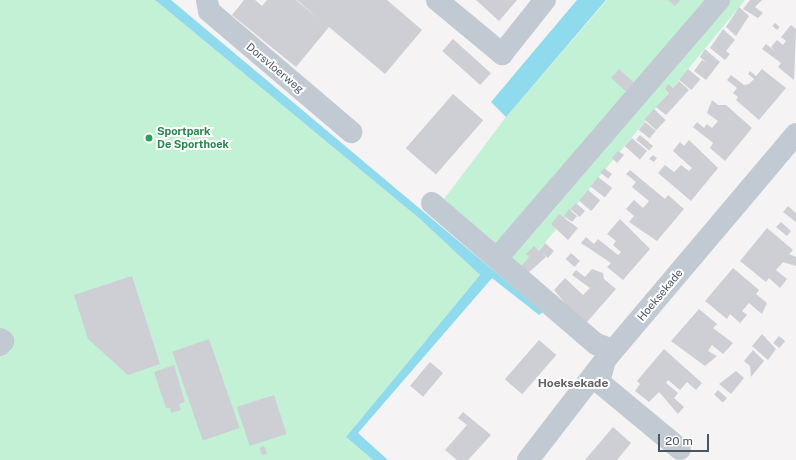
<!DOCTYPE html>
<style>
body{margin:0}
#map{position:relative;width:796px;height:460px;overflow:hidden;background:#f5f3f3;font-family:"Public Sans",sans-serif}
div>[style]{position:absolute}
.green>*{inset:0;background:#c3f1d5}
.water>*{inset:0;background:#90daee}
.building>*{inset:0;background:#cdcfd5;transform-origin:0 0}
.minor>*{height:22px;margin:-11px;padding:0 11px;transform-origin:11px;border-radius:11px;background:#c1cad2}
.dots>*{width:11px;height:11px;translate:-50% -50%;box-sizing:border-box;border:2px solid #fff;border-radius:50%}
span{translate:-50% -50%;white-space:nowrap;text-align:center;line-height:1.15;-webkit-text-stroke:4px #fff;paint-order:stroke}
.street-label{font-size:11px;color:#4a5661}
.leisure-label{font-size:11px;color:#27864d;font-weight:700}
.left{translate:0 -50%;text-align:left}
.neighbourhood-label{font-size:12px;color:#5f6368;font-weight:700}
.scale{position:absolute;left:658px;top:434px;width:51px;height:18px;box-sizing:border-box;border:2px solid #4a5661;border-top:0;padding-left:5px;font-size:12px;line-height:14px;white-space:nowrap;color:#4a5661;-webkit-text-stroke:3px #fff;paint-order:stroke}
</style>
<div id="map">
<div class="green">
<div style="clip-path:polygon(0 0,155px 0,420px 219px,480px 275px,346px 437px,373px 460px,0 460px)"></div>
<div style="clip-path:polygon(607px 0,745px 0,524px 268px,444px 199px,506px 117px)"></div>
</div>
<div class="water">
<div style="clip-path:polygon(155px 0,171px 0,543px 312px,539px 315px,492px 278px,358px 433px,388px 460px,373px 460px,346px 437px,480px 275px,420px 219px)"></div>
<div style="clip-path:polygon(577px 0,606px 0,506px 117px,491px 102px)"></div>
</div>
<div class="building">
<div style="clip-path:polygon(244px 0,255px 0,262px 6px,267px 0,296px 0,320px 20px,297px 0,387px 0,422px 30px,385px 74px,329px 27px,296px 67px,232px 15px)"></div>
<div style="clip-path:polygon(476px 0,517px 0,499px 21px)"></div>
<div style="clip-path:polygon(668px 0,680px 0,675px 6px)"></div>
<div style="clip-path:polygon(750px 0,762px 0,755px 7px,763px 13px,758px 18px,743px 9px)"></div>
<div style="clip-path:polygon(739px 7px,749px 16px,736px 36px,726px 27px)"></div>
<div style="left:775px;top:23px;width:6px;height:4px;rotate:39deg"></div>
<div style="clip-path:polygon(791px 25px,796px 29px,794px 80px,778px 67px,781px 63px,762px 49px,766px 44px,776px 52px,771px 47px,777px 40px,783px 45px,786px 41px,781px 37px)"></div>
<div style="clip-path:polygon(723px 29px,735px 40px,726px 51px,730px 54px,725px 60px,710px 48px)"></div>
<div style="left:453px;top:39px;width:51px;height:16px;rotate:42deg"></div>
<div style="clip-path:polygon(705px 49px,720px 62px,706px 80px,694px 71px,702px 60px,707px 63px,700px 57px)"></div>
<div style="left:619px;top:69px;width:27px;height:12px;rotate:42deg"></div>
<div style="left:688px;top:69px;width:16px;height:14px;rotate:40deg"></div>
<div style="clip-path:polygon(762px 69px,786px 88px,759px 120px,736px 100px,738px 97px,733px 93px,737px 88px,727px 80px,731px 75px,744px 85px,749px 84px,754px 79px,748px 74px,750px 71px,756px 76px)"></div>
<div style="clip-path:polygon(679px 81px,689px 90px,666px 115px,656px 107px,669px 93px,665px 89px,668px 84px,673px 88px)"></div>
<div style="left:453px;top:94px;width:40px;height:72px;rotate:41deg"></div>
<div style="clip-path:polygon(712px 100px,718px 105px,726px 105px,752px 128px,725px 161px,710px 148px,713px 143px,693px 127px,697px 122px,704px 128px,707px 124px,712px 128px,718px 121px,707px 113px)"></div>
<div style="left:654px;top:109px;width:16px;height:14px;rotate:43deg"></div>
<div style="left:645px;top:122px;width:14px;height:10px;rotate:39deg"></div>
<div style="left:640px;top:135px;width:17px;height:6px;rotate:40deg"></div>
<div style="left:632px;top:138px;width:20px;height:11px;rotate:41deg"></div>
<div style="clip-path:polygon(689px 140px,718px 168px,691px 201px,658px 173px,665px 165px,674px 172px,681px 165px,689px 171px,692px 168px,673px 151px,680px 142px,684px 146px)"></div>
<div style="clip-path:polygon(618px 151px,624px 155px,617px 163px,612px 158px)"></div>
<div style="clip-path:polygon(653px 155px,657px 158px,654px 162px,649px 159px)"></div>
<div style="left:604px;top:168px;width:10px;height:6px;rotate:37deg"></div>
<div style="clip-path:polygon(630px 170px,665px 199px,668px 195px,684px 209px,657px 241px,629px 222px,634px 216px,626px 209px,634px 200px,643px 208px,649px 201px,632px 187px,636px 182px,626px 174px)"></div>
<div style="left:598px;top:177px;width:18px;height:12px;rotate:38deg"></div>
<div style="left:588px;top:190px;width:16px;height:14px;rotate:40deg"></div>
<div style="left:576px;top:203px;width:12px;height:8px;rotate:42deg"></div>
<div style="clip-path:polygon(788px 206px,796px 213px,796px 222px,783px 212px)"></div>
<div style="clip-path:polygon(569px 209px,577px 216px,572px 222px,564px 216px)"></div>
<div style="clip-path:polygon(559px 214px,578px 228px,568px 240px,551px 224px)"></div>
<div style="clip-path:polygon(620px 219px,650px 249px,623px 280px,607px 267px,611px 263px,581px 243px,586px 237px,594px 244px,598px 239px,618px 255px,621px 252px,613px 245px,616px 241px,607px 234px)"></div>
<div style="clip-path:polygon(781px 222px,791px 231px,787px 236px,776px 227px)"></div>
<div style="clip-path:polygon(767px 228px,793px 250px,789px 254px,796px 257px,796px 266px,783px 262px,776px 270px,787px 279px,780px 288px,769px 278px,766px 282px,740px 261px)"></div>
<div style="clip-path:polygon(545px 243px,554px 251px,548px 258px,542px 253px,546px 257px,527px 274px,520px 268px,529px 257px,526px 254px,534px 246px,539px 251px)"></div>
<div style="left:571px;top:253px;width:12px;height:8px;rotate:42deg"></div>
<div style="clip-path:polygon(733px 268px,759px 290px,756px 294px,767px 303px,762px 314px,749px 303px,742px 311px,747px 315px,740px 323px,730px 314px,727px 319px,705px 301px)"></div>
<div style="clip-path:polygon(592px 269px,603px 273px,604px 279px,616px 289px,587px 322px,568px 307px,554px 290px,565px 278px,583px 295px,590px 288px,572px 275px,576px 270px,585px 277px)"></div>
<div style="clip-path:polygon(132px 276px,160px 364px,128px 375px,88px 339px,74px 295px)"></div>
<div style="clip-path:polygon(699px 309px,717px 324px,713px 328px,733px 343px,723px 354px,712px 345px,708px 351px,717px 356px,705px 366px,671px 341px)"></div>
<div style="clip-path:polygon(762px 334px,776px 349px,768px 360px,752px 346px)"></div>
<div style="left:779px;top:336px;width:8px;height:9px;rotate:40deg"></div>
<div style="left:209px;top:339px;width:94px;height:39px;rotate:71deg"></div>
<div style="left:539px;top:340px;width:23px;height:52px;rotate:41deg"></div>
<div style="clip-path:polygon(664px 349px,702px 383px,696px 390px,687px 382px,680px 390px,668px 380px,666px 383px,678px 393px,674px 398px,684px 407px,678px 414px,659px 392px,649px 402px,635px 391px,640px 384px,637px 381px)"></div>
<div style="clip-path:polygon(753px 350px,764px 361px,751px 377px,750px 366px,744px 361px)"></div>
<div style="left:430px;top:362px;width:17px;height:31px;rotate:40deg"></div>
<div style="clip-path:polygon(174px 365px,185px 402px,179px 404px,181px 410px,171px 413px,170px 408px,166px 408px,154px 372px)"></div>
<div style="clip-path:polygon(736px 371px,744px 378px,731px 394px,719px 384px)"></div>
<div style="left:718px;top:390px;width:12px;height:6px;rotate:42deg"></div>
<div style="left:274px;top:395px;width:41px;height:39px;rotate:72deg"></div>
<div style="clip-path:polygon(463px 412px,491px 435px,468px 460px,457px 460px,445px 450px,467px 425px,458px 418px)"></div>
<div style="clip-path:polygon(613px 427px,631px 443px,617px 460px,585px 460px)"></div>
<div style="left:264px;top:446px;width:8px;height:5px;rotate:67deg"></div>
</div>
<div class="minor">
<div style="left:207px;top:0;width:11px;rotate:80deg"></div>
<div style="left:209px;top:11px;width:187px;rotate:40.4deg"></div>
<div style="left:437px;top:0;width:85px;rotate:39.7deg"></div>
<div style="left:502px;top:54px;width:69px;rotate:-51.5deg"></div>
<div style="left:432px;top:203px;width:216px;rotate:40.7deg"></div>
<div style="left:596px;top:344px;width:18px;rotate:19deg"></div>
<div style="left:498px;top:257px;width:339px;rotate:-49.3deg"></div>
<div style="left:0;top:339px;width:4px;rotate:34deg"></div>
<div style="left:3px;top:341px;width:5px;rotate:127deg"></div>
<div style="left:605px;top:360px;width:23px;rotate:105deg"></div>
<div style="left:599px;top:382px;width:105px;rotate:39.6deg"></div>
<div style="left:528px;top:460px;width:126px;rotate:-52.4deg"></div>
<div style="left:605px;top:360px;width:296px;rotate:-49.8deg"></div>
</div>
<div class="dots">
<div style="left:149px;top:138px;background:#2e9e5b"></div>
</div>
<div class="street-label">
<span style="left:275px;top:68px;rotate:40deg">Dorsvloerweg</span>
<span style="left:660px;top:295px;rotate:-50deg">Hoeksekade</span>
</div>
<div class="leisure-label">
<span class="left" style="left:157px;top:138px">Sportpark<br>De Sporthoek</span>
</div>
<div class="neighbourhood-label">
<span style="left:573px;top:384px">Hoeksekade</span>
</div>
<div class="scale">20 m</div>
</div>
